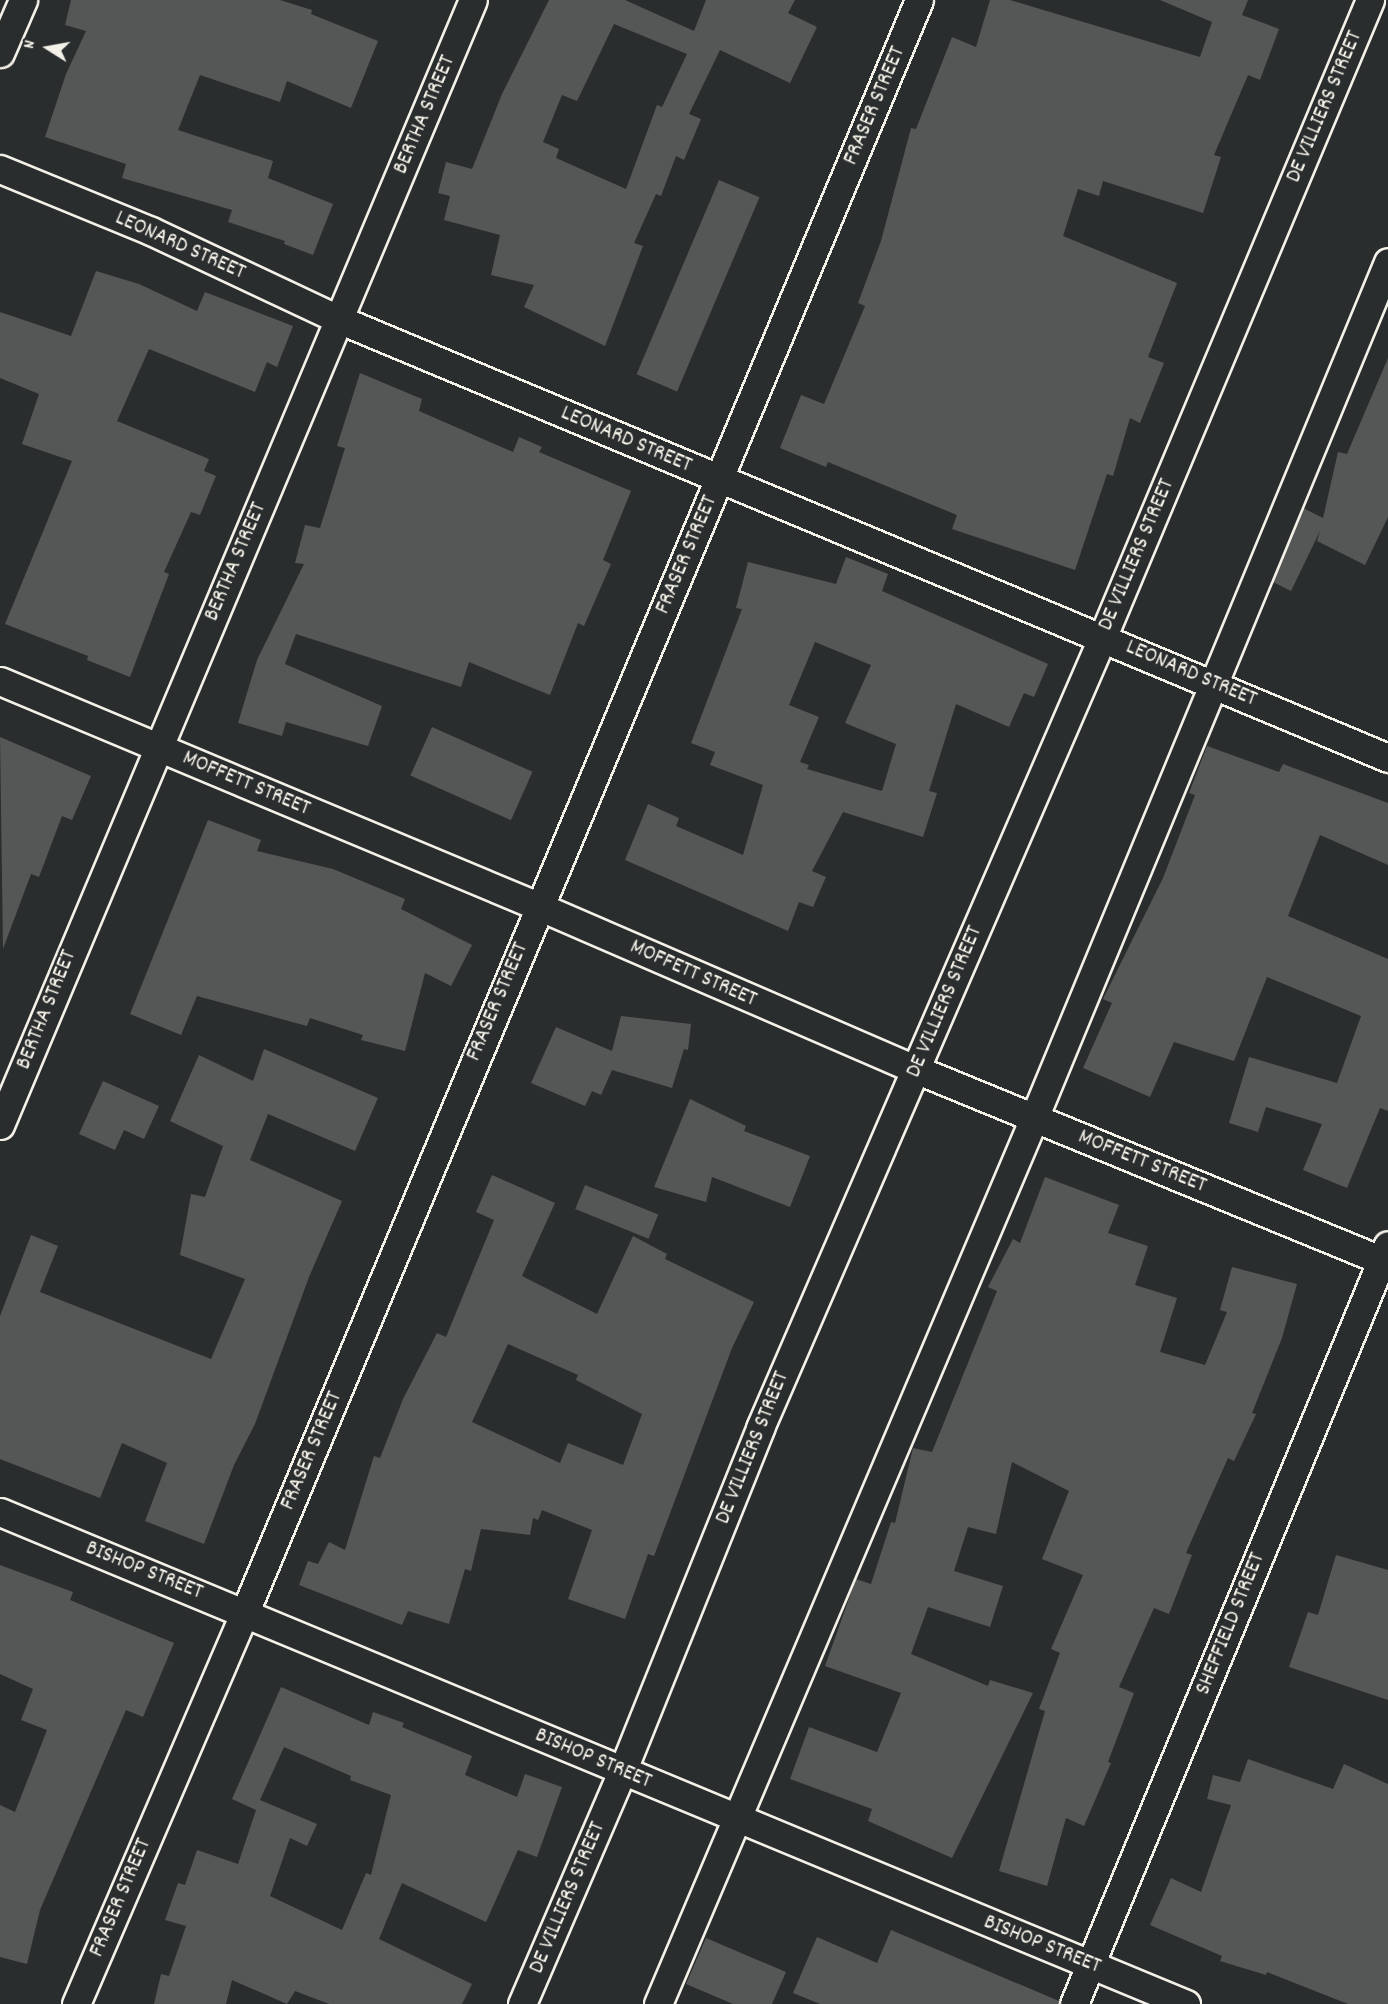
<!DOCTYPE html>
<style>
body{margin:0}
#map{position:relative;width:1388px;height:2004px;overflow:hidden;background:#2a2d2e;font-family:Dekko,sans-serif}
div>[style]{position:absolute}
.building>*{inset:0;background:#555756;transform-origin:0 0}
.roads{filter:drop-shadow(2px 0 #f4f1e8) drop-shadow(-2px 0 #f4f1e8) drop-shadow(0 2px #f4f1e8) drop-shadow(0 -2px #f4f1e8)}
.minor>*{height:27px;margin:-13.5px;padding:0 13.5px;transform-origin:13.5px;border-radius:13.5px;background:#2a2d2e}
span{translate:-50% -50%;white-space:nowrap;text-align:center;line-height:1.15;-webkit-text-stroke:4.5px #2a2d2e;paint-order:stroke}
.street-label{font-size:22px;color:#f4f1e8}
.north{position:absolute;left:18px;top:18px;width:60px;height:60px;-webkit-text-stroke:4px #2a2d2e;paint-order:stroke;rotate:281deg;font-size:16px;font-weight:700;line-height:24px;text-align:center;color:#f4f1e8}
.north::after{content:'';display:block;margin:auto;width:21px;height:27px;background:#f4f1e8;clip-path:polygon(50% 0,100% 100%,50% 72%,0 100%)}
</style>
<div id="map">
<div class="building">
<div style="clip-path:polygon(71px 0,280px 0,312px 10px,311px 14px,378px 41px,351px 108px,287px 81px,280px 102px,200px 75px,178px 130px,273px 161px,268px 178px,333px 204px,313px 255px,284px 244px,285px 241px,228px 222px,232px 210px,122px 178px,126px 164px,45px 137px,66px 74px,86px 31px,65px 25px)"></div>
<div style="clip-path:polygon(evenodd,549px 0,625px 0,694px 31px,706px 0,795px 0,788px 13px,817px 27px,790px 83px,720px 50px,689px 114px,701px 119px,684px 160px,676px 156px,661px 196px,656px 194px,634px 243px,643px 246px,605px 346px,524px 307px,534px 285px,491px 275px,500px 235px,444px 220px,450px 196px,438px 193px,446px 162px,472px 169px,502px 94px,549px 0,614px 24px,687px 54px,662px 107px,657px 105px,626px 189px,556px 158px,559px 149px,543px 142px,562px 95px,577px 101px,614px 24px)"></div>
<div style="clip-path:polygon(990px 0,1010px 0,1200px 57px,1212px 22px,1160px 0,1248px 0,1242px 15px,1279px 29px,1260px 80px,1248px 75px,1214px 155px,1221px 157px,1203px 213px,1103px 181px,1099px 196px,1078px 189px,1063px 236px,1177px 283px,1148px 357px,1164px 363px,1140px 423px,1130px 418px,1113px 476px,1107px 474px,1075px 570px,952px 529px,957px 515px,828px 462px,826px 467px,780px 448px,801px 395px,824px 404px,865px 306px,858px 303px,881px 241px,911px 128px,916px 129px,952px 37px,976px 47px)"></div>
<div style="left:719px;top:180px;width:44px;height:211px;rotate:23deg"></div>
<div style="clip-path:polygon(96px 271px,139px 284px,197px 311px,205px 292px,293px 326px,277px 367px,267px 362px,255px 392px,149px 349px,117px 421px,209px 459px,204px 471px,216px 476px,200px 515px,191px 512px,164px 572px,169px 574px,130px 677px,87px 660px,88px 656px,5px 624px,72px 461px,22px 444px,39px 394px,0 378px,0 312px,71px 336px)"></div>
<div style="clip-path:polygon(1388px 358px,1388px 517px,1365px 565px,1317px 541px,1320px 531px,1291px 591px,1273px 582px,1303px 508px,1323px 518px,1338px 452px,1347px 454px)"></div>
<div style="clip-path:polygon(360px 373px,422px 399px,419px 411px,513px 452px,519px 437px,542px 447px,539px 452px,631px 491px,603px 560px,611px 564px,584px 626px,578px 623px,550px 695px,469px 662px,461px 687px,296px 634px,285px 664px,382px 706px,368px 746px,286px 722px,282px 736px,238px 723px,257px 660px,304px 564px,295px 563px,305px 525px,320px 528px,345px 448px,337px 446px)"></div>
<div style="clip-path:polygon(evenodd,846px 557px,888px 574px,882px 591px,1048px 664px,1034px 697px,1024px 693px,1009px 727px,956px 704px,929px 791px,937px 793px,923px 837px,843px 812px,812px 871px,826px 877px,813px 907px,799px 902px,788px 931px,625px 860px,648px 804px,679px 818px,676px 826px,743px 855px,763px 785px,710px 765px,715px 752px,691px 743px,742px 609px,736px 608px,748px 562px,836px 584px,846px 557px,815px 642px,871px 665px,845px 723px,896px 744px,882px 791px,807px 769px,809px 765px,800px 762px,819px 717px,789px 705px,815px 642px)"></div>
<div style="left:432px;top:727px;width:110px;height:53px;rotate:24deg"></div>
<div style="clip-path:polygon(0 737px,91px 776px,72px 820px,62px 816px,39px 877px,31px 874px,3px 949px)"></div>
<div style="clip-path:polygon(1207px 746px,1279px 772px,1283px 764px,1388px 803px,1388px 865px,1320px 835px,1288px 916px,1388px 959px,1388px 1111px,1380px 1108px,1347px 1188px,1303px 1170px,1322px 1124px,1266px 1107px,1258px 1132px,1229px 1123px,1249px 1057px,1337px 1083px,1361px 1016px,1267px 977px,1234px 1061px,1174px 1042px,1150px 1097px,1083px 1068px,1112px 1003px,1103px 999px,1163px 878px,1195px 795px,1189px 793px)"></div>
<div style="clip-path:polygon(208px 820px,261px 840px,257px 851px,333px 869px,405px 899px,401px 909px,472px 945px,451px 986px,425px 973px,405px 1051px,361px 1040px,363px 1035px,310px 1018px,307px 1026px,197px 996px,181px 1035px,130px 1014px)"></div>
<div style="clip-path:polygon(621px 1016px,691px 1024px,688px 1050px,684px 1049px,672px 1088px,612px 1070px,601px 1095px,592px 1091px,585px 1106px,531px 1083px,556px 1027px,612px 1051px)"></div>
<div style="clip-path:polygon(264px 1049px,378px 1098px,355px 1151px,268px 1114px,250px 1160px,342px 1201px,309px 1277px,255px 1424px,234px 1465px,204px 1544px,145px 1521px,167px 1463px,122px 1443px,100px 1498px,0 1459px,0 1316px,31px 1235px,58px 1246px,40px 1292px,211px 1359px,245px 1279px,180px 1255px,191px 1194px,205px 1197px,223px 1146px,170px 1121px,199px 1055px,253px 1081px)"></div>
<div style="clip-path:polygon(103px 1081px,159px 1106px,144px 1139px,124px 1130px,115px 1150px,79px 1134px)"></div>
<div style="clip-path:polygon(690px 1099px,746px 1126px,744px 1131px,810px 1156px,790px 1207px,712px 1177px,706px 1202px,654px 1187px)"></div>
<div style="clip-path:polygon(evenodd,492px 1175px,555px 1203px,522px 1276px,597px 1314px,633px 1236px,667px 1254px,665px 1259px,754px 1302px,732px 1348px,654px 1556px,648px 1554px,625px 1619px,568px 1599px,592px 1530px,542px 1510px,538px 1520px,533px 1518px,530px 1535px,481px 1529px,471px 1571px,465px 1569px,449px 1624px,408px 1611px,402px 1625px,299px 1585px,308px 1561px,318px 1564px,329px 1542px,345px 1550px,374px 1456px,380px 1458px,403px 1399px,437px 1333px,446px 1337px,494px 1220px,476px 1212px,492px 1175px,508px 1344px,578px 1375px,576px 1380px,642px 1414px,623px 1465px,568px 1443px,560px 1463px,472px 1422px,508px 1344px)"></div>
<div style="clip-path:polygon(1045px 1177px,1119px 1205px,1108px 1233px,1148px 1246px,1135px 1285px,1177px 1298px,1160px 1352px,1205px 1365px,1227px 1312px,1220px 1310px,1232px 1267px,1297px 1284px,1282px 1338px,1252px 1413px,1256px 1414px,1234px 1461px,1228px 1458px,1186px 1553px,1192px 1555px,1169px 1614px,1154px 1608px,1119px 1687px,1134px 1693px,1108px 1762px,1111px 1763px,1084px 1826px,1066px 1818px,1047px 1886px,999px 1871px,1045px 1711px,1039px 1709px,1060px 1653px,1051px 1649px,1083px 1575px,1042px 1559px,1069px 1491px,1012px 1462px,996px 1534px,968px 1527px,954px 1571px,1003px 1586px,990px 1627px,928px 1607px,911px 1654px,988px 1686px,990px 1680px,1033px 1693px,952px 1858px,868px 1821px,872px 1809px,790px 1779px,809px 1727px,877px 1752px,901px 1693px,825px 1666px,856px 1579px,871px 1584px,891px 1522px,895px 1523px,913px 1448px,932px 1452px,997px 1291px,988px 1287px,1013px 1239px,1020px 1243px)"></div>
<div style="left:585px;top:1185px;width:79px;height:26px;rotate:22deg"></div>
<div style="clip-path:polygon(1336px 1555px,1388px 1570px,1388px 1700px,1289px 1667px,1308px 1612px,1318px 1615px)"></div>
<div style="clip-path:polygon(0 1565px,73px 1592px,70px 1600px,174px 1643px,143px 1717px,126px 1710px,40px 1910px,27px 1964px,0 1957px,0 1805px,15px 1812px,47px 1730px,21px 1720px,33px 1689px,0 1674px)"></div>
<div style="clip-path:polygon(evenodd,281px 1687px,369px 1725px,373px 1712px,404px 1723px,402px 1727px,472px 1756px,465px 1775px,517px 1797px,525px 1774px,562px 1787px,537px 1857px,518px 1850px,486px 1922px,402px 1883px,379px 1939px,472px 1984px,462px 2004px,329px 2004px,295px 1991px,287px 2004px,232px 1980px,226px 2004px,154px 2004px,161px 1974px,169px 1976px,186px 1926px,165px 1920px,178px 1883px,185px 1885px,197px 1850px,238px 1864px,256px 1810px,232px 1799px,281px 1687px,284px 1747px,351px 1776px,350px 1780px,391px 1795px,371px 1875px,366px 1873px,342px 1930px,270px 1896px,290px 1838px,307px 1846px,317px 1824px,260px 1800px,284px 1747px)"></div>
<div style="clip-path:polygon(1248px 1759px,1333px 1789px,1344px 1764px,1388px 1784px,1388px 2004px,1348px 2004px,1267px 1972px,1266px 1975px,1220px 1961px,1222px 1956px,1150px 1925px,1171px 1878px,1201px 1892px,1231px 1805px,1207px 1799px,1213px 1775px,1240px 1782px)"></div>
<div style="clip-path:polygon(891px 1930px,1059px 2001px,1059px 2004px,820px 2004px,793px 1993px,817px 1937px,877px 1963px)"></div>
<div style="clip-path:polygon(706px 1938px,786px 1972px,772px 2004px,733px 2004px,686px 1984px)"></div>
</div>
<div class="roads">
<div class="minor">
<div style="left:0;top:53px;width:58px;rotate:-66.5deg"></div>
<div style="left:0;top:169px;width:163px;rotate:22.3deg"></div>
<div style="left:151px;top:231px;width:207px;rotate:25.2deg"></div>
<div style="left:338px;top:319px;width:1138px;rotate:22.69deg"></div>
<div style="left:0;top:681px;width:583px;rotate:22.7deg"></div>
<div style="left:538px;top:906px;width:411px;rotate:23.4deg"></div>
<div style="left:915px;top:1069px;width:511px;rotate:22.3deg"></div>
<div style="left:0;top:1125px;width:1220px;rotate:-67.2deg"></div>
<div style="left:0;top:1512px;width:1284px;rotate:22.53deg"></div>
<div style="left:76px;top:2004px;width:427px;rotate:-66.7deg"></div>
<div style="left:245px;top:1612px;width:1747px;rotate:-67.31deg"></div>
<div style="left:522px;top:2004px;width:253px;rotate:-66.7deg"></div>
<div style="left:622px;top:1772px;width:371px;rotate:-68.1deg"></div>
<div style="left:760px;top:1428px;width:863px;rotate:-66.58deg"></div>
<div style="left:1103px;top:636px;width:690px;rotate:-67.23deg"></div>
<div style="left:658px;top:2004px;width:962px;rotate:-67deg"></div>
<div style="left:1034px;top:1118px;width:926px;rotate:-67.53deg"></div>
<div style="left:1074px;top:2004px;width:821px;rotate:-67.53deg"></div>
</div>
</div>
<div class="street-label">
<span style="left:875px;top:106px;rotate:-67deg">FRASER STREET</span>
<span style="left:1325px;top:107px;rotate:-67deg">DE VILLIERS STREET</span>
<span style="left:425px;top:115px;rotate:-67deg">BERTHA STREET</span>
<span style="left:180px;top:246px;rotate:24deg">LEONARD STREET</span>
<span style="left:626px;top:440px;rotate:23deg">LEONARD STREET</span>
<span style="left:687px;top:555px;rotate:-67deg">FRASER STREET</span>
<span style="left:1137px;top:555px;rotate:-67deg">DE VILLIERS STREET</span>
<span style="left:236px;top:562px;rotate:-67deg">BERTHA STREET</span>
<span style="left:1191px;top:674px;rotate:23deg">LEONARD STREET</span>
<span style="left:246px;top:784px;rotate:23deg">MOFFETT STREET</span>
<span style="left:693px;top:974px;rotate:24deg">MOFFETT STREET</span>
<span style="left:498px;top:1002px;rotate:-67deg">FRASER STREET</span>
<span style="left:945px;top:1002px;rotate:-67deg">DE VILLIERS STREET</span>
<span style="left:47px;top:1010px;rotate:-68deg">BERTHA STREET</span>
<span style="left:1142px;top:1162px;rotate:22deg">MOFFETT STREET</span>
<span style="left:753px;top:1448px;rotate:-68deg">DE VILLIERS STREET</span>
<span style="left:312px;top:1451px;rotate:-67deg">FRASER STREET</span>
<span style="left:144px;top:1571px;rotate:22deg">BISHOP STREET</span>
<span style="left:1231px;top:1624px;rotate:-68deg">SHEFFIELD STREET</span>
<span style="left:593px;top:1759px;rotate:23deg">BISHOP STREET</span>
<span style="left:121px;top:1898px;rotate:-67deg">FRASER STREET</span>
<span style="left:568px;top:1898px;rotate:-67deg">DE VILLIERS STREET</span>
<span style="left:1042px;top:1945px;rotate:22deg">BISHOP STREET</span>
</div>
<div class="north">N</div>
</div>
